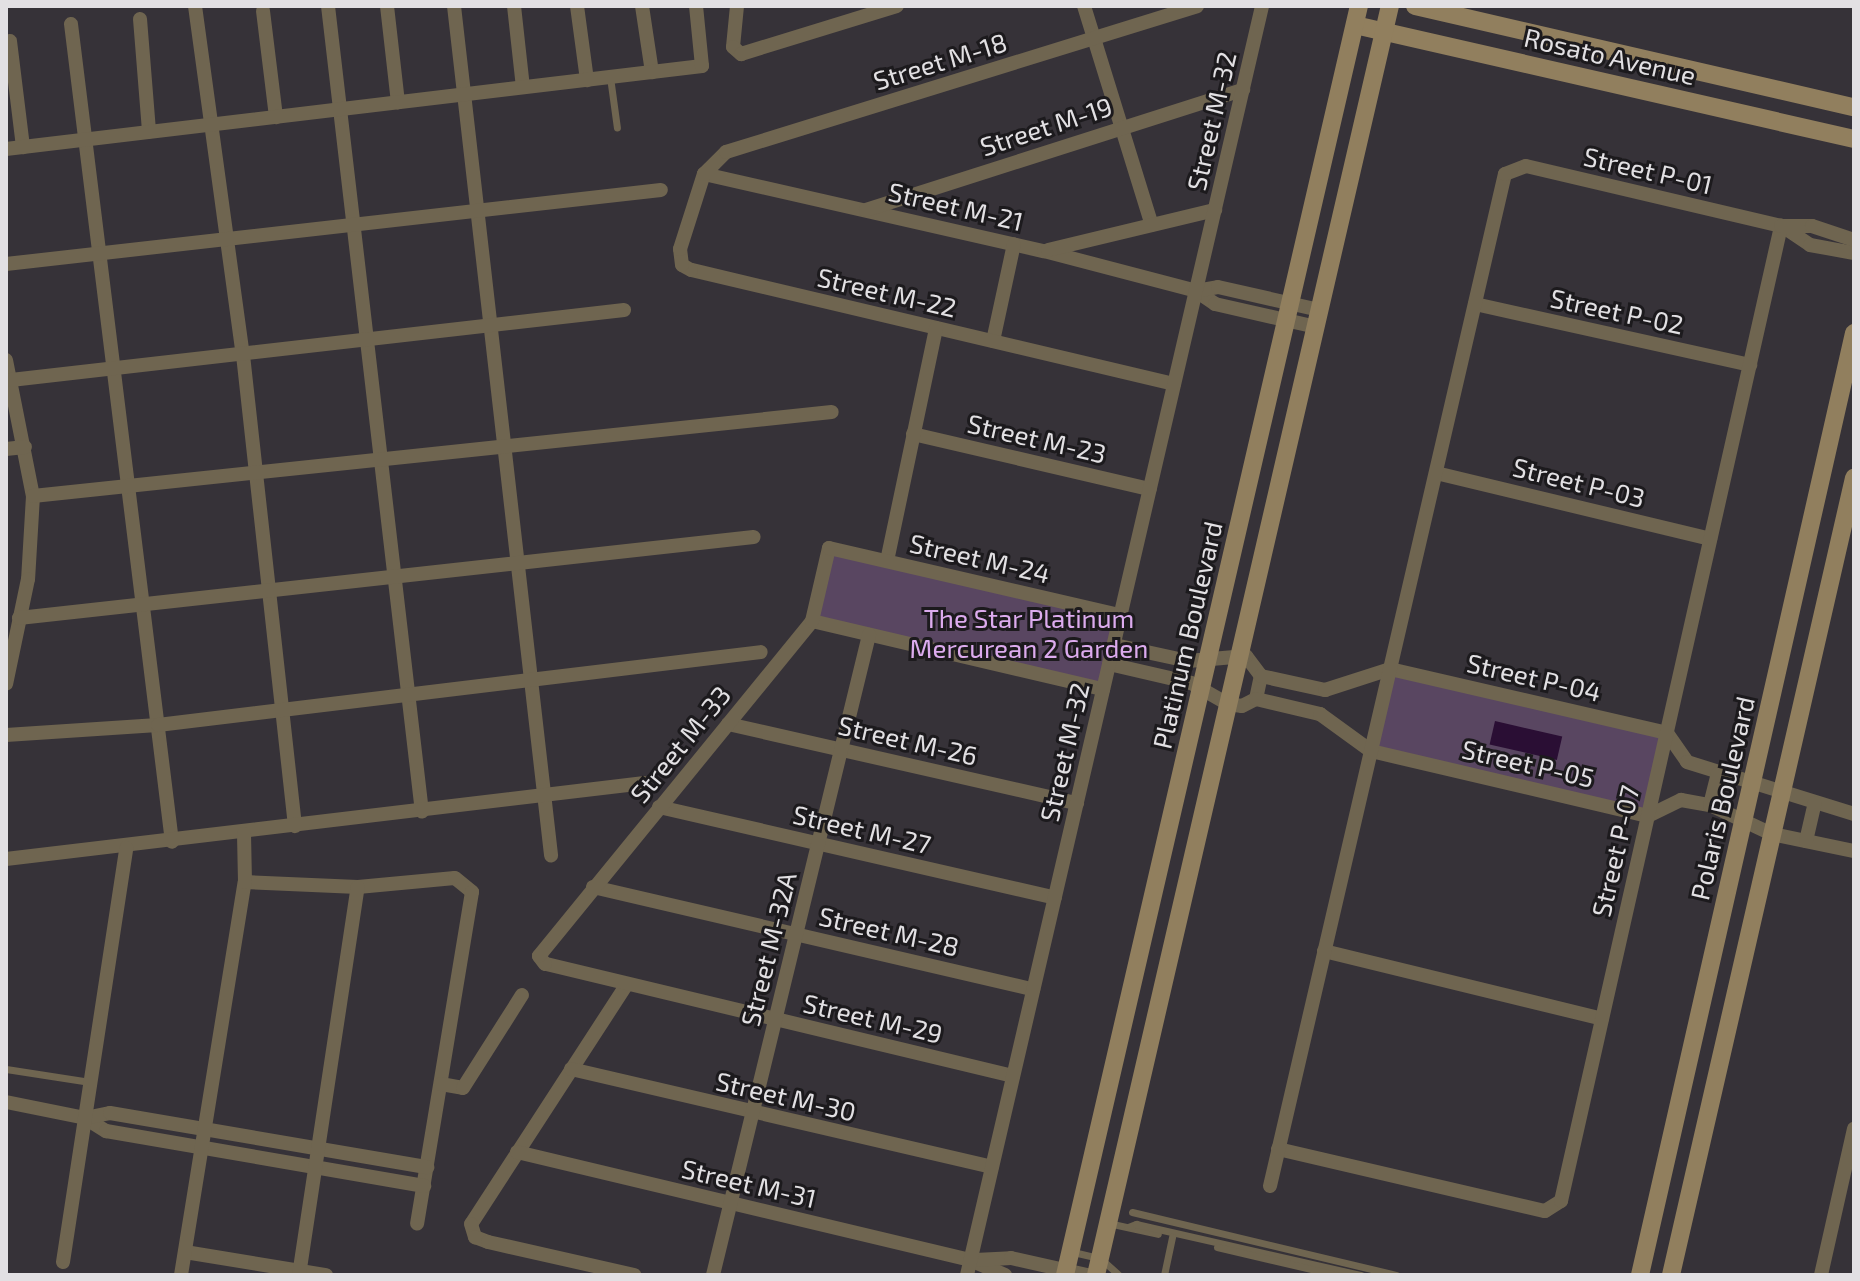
<!DOCTYPE html>
<style>
body{margin:0}
#map{position:relative;width:1860px;height:1281px;overflow:hidden;background:#363238;font-family:"Exo 2",sans-serif}
div>[style]{position:absolute}
.green>*{inset:0;background:#594661;transform-origin:0 0}
.water>*{inset:0;background:#2a0e34;transform-origin:0 0}
.lane>*{height:7px;margin:-3.5px;padding:0 3.5px;transform-origin:3.5px;border-radius:3.5px;background:#6f6550}
.street>*{height:14px;margin:-7px;padding:0 7px;transform-origin:7px;border-radius:7px;background:#6f6550}
.secondary>*{height:18px;margin:-9px;padding:0 9px;transform-origin:9px;border-radius:9px;background:#917f5e}
span{translate:-50% -50%;white-space:nowrap;text-align:center;line-height:1.15;-webkit-text-stroke:6px #1c1a1d;paint-order:stroke}
.street-label{font-size:26px;color:#e2e0e3}
.park-label{font-size:26px;color:#dcabee}
.frame{position:absolute;inset:0;border:8px solid #e2e0e3;pointer-events:none}
</style>
<div id="map">
<div class="green">
<div style="left:829px;top:548px;width:299px;height:75px;rotate:13deg"></div>
<div style="left:1390px;top:669px;width:284px;height:84px;rotate:13deg"></div>
</div>
<div class="water">
<div style="left:1495px;top:721px;width:69px;height:24px;rotate:13deg"></div>
</div>
<div class="lane">
<div style="left:610px;top:77px;width:51px;rotate:82.2deg"></div>
<div style="left:6px;top:1069px;width:85px;rotate:8.8deg"></div>
<div style="left:1132px;top:1212px;width:272px;rotate:13.4deg"></div>
<div style="left:1108px;top:1223px;width:51px;rotate:12.4deg"></div>
<div style="left:1128px;top:1227px;width:9px;rotate:-21deg"></div>
<div style="left:1136px;top:1224px;width:231px;rotate:12.8deg"></div>
<div style="left:1217px;top:1247px;width:122px;rotate:13.2deg"></div>
<div style="left:1073px;top:1252px;width:28px;rotate:13deg"></div>
<div style="left:1100px;top:1258px;width:25px;rotate:42deg"></div>
<div style="left:1164px;top:1275px;width:39px;rotate:-78deg"></div>
</div>
<div class="street">
<div style="left:195px;top:6px;width:352px;rotate:82.2deg"></div>
<div style="left:243px;top:355px;width:474px;rotate:83.7deg"></div>
<div style="left:328px;top:6px;width:811px;rotate:83.35deg"></div>
<div style="left:387px;top:6px;width:97px;rotate:83.5deg"></div>
<div style="left:454px;top:6px;width:855px;rotate:83.48deg"></div>
<div style="left:514px;top:6px;width:81px;rotate:83.7deg"></div>
<div style="left:577px;top:6px;width:75px;rotate:82.3deg"></div>
<div style="left:642px;top:6px;width:67px;rotate:81.4deg"></div>
<div style="left:737px;top:6px;width:41px;rotate:95.6deg"></div>
<div style="left:733px;top:47px;width:11px;rotate:41deg"></div>
<div style="left:741px;top:54px;width:163px;rotate:-17.1deg"></div>
<div style="left:1084px;top:6px;width:229px;rotate:72.8deg"></div>
<div style="left:263px;top:11px;width:107px;rotate:83deg"></div>
<div style="left:140px;top:19px;width:113px;rotate:85.4deg"></div>
<div style="left:71px;top:24px;width:824px;rotate:82.96deg"></div>
<div style="left:10px;top:41px;width:107px;rotate:83deg"></div>
<div style="left:6px;top:149px;width:701px;rotate:-6.8deg"></div>
<div style="left:702px;top:66px;width:60px;rotate:-95.7deg"></div>
<div style="left:704px;top:174px;width:349px;rotate:12.8deg"></div>
<div style="left:1044px;top:251px;width:157px;rotate:14.7deg"></div>
<div style="left:1196px;top:291px;width:23px;rotate:34deg"></div>
<div style="left:1215px;top:304px;width:104px;rotate:12.8deg"></div>
<div style="left:866px;top:210px;width:396px;rotate:-17.7deg"></div>
<div style="left:1782px;top:226px;width:34px;rotate:34deg"></div>
<div style="left:1810px;top:245px;width:45px;rotate:10.3deg"></div>
<div style="left:1048px;top:250px;width:172px;rotate:-13.5deg"></div>
<div style="left:6px;top:264px;width:659px;rotate:-6.45deg"></div>
<div style="left:1196px;top:291px;width:22px;rotate:-10deg"></div>
<div style="left:1218px;top:287px;width:104px;rotate:12.8deg"></div>
<div style="left:1475px;top:304px;width:282px;rotate:12.5deg"></div>
<div style="left:993px;top:341px;width:99px;rotate:-77.8deg"></div>
<div style="left:6px;top:360px;width:139px;rotate:78.8deg"></div>
<div style="left:33px;top:496px;width:83px;rotate:93.4deg"></div>
<div style="left:28px;top:579px;width:107px;rotate:101.8deg"></div>
<div style="left:11px;top:380px;width:617px;rotate:-6.51deg"></div>
<div style="left:1174px;top:384px;width:496px;rotate:-166.7deg"></div>
<div style="left:691px;top:270px;width:10px;rotate:-151deg"></div>
<div style="left:682px;top:265px;width:16px;rotate:-97deg"></div>
<div style="left:680px;top:249px;width:79px;rotate:-72.3deg"></div>
<div style="left:704px;top:174px;width:31px;rotate:-45deg"></div>
<div style="left:726px;top:152px;width:493px;rotate:-17.2deg"></div>
<div style="left:913px;top:434px;width:243px;rotate:13.1deg"></div>
<div style="left:6px;top:449px;width:19px;rotate:-6deg"></div>
<div style="left:1436px;top:473px;width:282px;rotate:13.5deg"></div>
<div style="left:33px;top:496px;width:803px;rotate:-6deg"></div>
<div style="left:887px;top:561px;width:238px;rotate:-78.1deg"></div>
<div style="left:19px;top:618px;width:739px;rotate:-6.29deg"></div>
<div style="left:812px;top:621px;width:299px;rotate:13.2deg"></div>
<div style="left:1109px;top:664px;width:84px;rotate:13deg"></div>
<div style="left:1191px;top:683px;width:43px;rotate:29.6deg"></div>
<div style="left:1228px;top:704px;width:14px;rotate:8deg"></div>
<div style="left:1242px;top:706px;width:16px;rotate:-27deg"></div>
<div style="left:1256px;top:699px;width:24px;rotate:-78deg"></div>
<div style="left:1261px;top:676px;width:25px;rotate:-127deg"></div>
<div style="left:1246px;top:656px;width:58px;rotate:175.1deg"></div>
<div style="left:1188px;top:661px;width:76px;rotate:-167.8deg"></div>
<div style="left:1261px;top:676px;width:66px;rotate:12.3deg"></div>
<div style="left:1325px;top:690px;width:68px;rotate:-17.9deg"></div>
<div style="left:1390px;top:669px;width:284px;rotate:13deg"></div>
<div style="left:1667px;top:733px;width:35px;rotate:55deg"></div>
<div style="left:1687px;top:762px;width:175px;rotate:17.3deg"></div>
<div style="left:1256px;top:699px;width:66px;rotate:13.2deg"></div>
<div style="left:1320px;top:714px;width:63px;rotate:36deg"></div>
<div style="left:1371px;top:751px;width:285px;rotate:13.2deg"></div>
<div style="left:1648px;top:816px;width:37px;rotate:-26deg"></div>
<div style="left:1681px;top:800px;width:29px;rotate:10deg"></div>
<div style="left:1710px;top:805px;width:68px;rotate:25.1deg"></div>
<div style="left:1772px;top:834px;width:84px;rotate:11.7deg"></div>
<div style="left:728px;top:724px;width:358px;rotate:12.8deg"></div>
<div style="left:6px;top:735px;width:152px;rotate:-3.8deg"></div>
<div style="left:158px;top:725px;width:607px;rotate:-6.9deg"></div>
<div style="left:1710px;top:805px;width:32px;rotate:-76deg"></div>
<div style="left:659px;top:807px;width:406px;rotate:12.9deg"></div>
<div style="left:1806px;top:841px;width:39px;rotate:-77deg"></div>
<div style="left:6px;top:859px;width:643px;rotate:-6.79deg"></div>
<div style="left:245px;top:882px;width:113px;rotate:2.5deg"></div>
<div style="left:358px;top:887px;width:97px;rotate:-5.3deg"></div>
<div style="left:455px;top:878px;width:22px;rotate:39deg"></div>
<div style="left:472px;top:892px;width:336px;rotate:99.4deg"></div>
<div style="left:593px;top:887px;width:452px;rotate:13.1deg"></div>
<div style="left:1324px;top:951px;width:286px;rotate:13.7deg"></div>
<div style="left:627px;top:984px;width:286px;rotate:123deg"></div>
<div style="left:471px;top:1224px;width:14px;rotate:73deg"></div>
<div style="left:475px;top:1237px;width:14px;rotate:21deg"></div>
<div style="left:488px;top:1242px;width:150px;rotate:12.7deg"></div>
<div style="left:571px;top:1069px;width:432px;rotate:13.1deg"></div>
<div style="left:1013px;top:1076px;width:481px;rotate:-166.5deg"></div>
<div style="left:545px;top:964px;width:10px;rotate:-127deg"></div>
<div style="left:539px;top:956px;width:432px;rotate:-50.8deg"></div>
<div style="left:812px;top:621px;width:75px;rotate:-76.9deg"></div>
<div style="left:829px;top:548px;width:299px;rotate:13deg"></div>
<div style="left:441px;top:1084px;width:22px;rotate:10deg"></div>
<div style="left:463px;top:1088px;width:110px;rotate:-57.6deg"></div>
<div style="left:6px;top:1102px;width:81px;rotate:11.4deg"></div>
<div style="left:85px;top:1118px;width:25px;rotate:32deg"></div>
<div style="left:106px;top:1131px;width:323px;rotate:9.8deg"></div>
<div style="left:85px;top:1118px;width:25px;rotate:-11deg"></div>
<div style="left:110px;top:1113px;width:322px;rotate:9.7deg"></div>
<div style="left:1278px;top:1149px;width:274px;rotate:13.1deg"></div>
<div style="left:1545px;top:1211px;width:19px;rotate:-32deg"></div>
<div style="left:1561px;top:1201px;width:1000px;rotate:-77.28deg"></div>
<div style="left:517px;top:1152px;width:466px;rotate:13.4deg"></div>
<div style="left:970px;top:1260px;width:38px;rotate:23deg"></div>
<div style="left:1270px;top:1186px;width:1039px;rotate:-76.93deg"></div>
<div style="left:1505px;top:174px;width:22px;rotate:-21deg"></div>
<div style="left:1526px;top:166px;width:262px;rotate:13.2deg"></div>
<div style="left:1781px;top:226px;width:31px"></div>
<div style="left:1812px;top:226px;width:44px;rotate:18.4deg"></div>
<div style="left:185px;top:1252px;width:143px;rotate:9.3deg"></div>
<div style="left:975px;top:1260px;width:36px;rotate:-3deg"></div>
<div style="left:1011px;top:1258px;width:78px;rotate:12.6deg"></div>
<div style="left:63px;top:1262px;width:419px;rotate:-81.3deg"></div>
<div style="left:181px;top:1275px;width:398px;rotate:-80.8deg"></div>
<div style="left:245px;top:882px;width:48px;rotate:-91.2deg"></div>
<div style="left:299px;top:1275px;width:392px;rotate:-81.4deg"></div>
<div style="left:713px;top:1275px;width:659px;rotate:-76.3deg"></div>
<div style="left:967px;top:1275px;width:1303px;rotate:-76.91deg"></div>
<div style="left:1821px;top:1275px;width:150px;rotate:-77.3deg"></div>
</div>
<div class="secondary">
<div style="left:1415px;top:6px;width:450px;rotate:13deg"></div>
<div style="left:1355px;top:25px;width:512px;rotate:12.87deg"></div>
<div style="left:1065px;top:1275px;width:1303px;rotate:-76.96deg"></div>
<div style="left:1096px;top:1275px;width:1303px;rotate:-76.96deg"></div>
<div style="left:1640px;top:1275px;width:966px;rotate:-77.2deg"></div>
<div style="left:1671px;top:1275px;width:818px;rotate:-77.07deg"></div>
</div>
<div class="street-label">
<span style="left:1610px;top:56px;rotate:13deg">Rosato Avenue</span>
<span style="left:940px;top:61px;rotate:-17deg">Street M-18</span>
<span style="left:1211px;top:121px;rotate:-77deg">Street M-32</span>
<span style="left:1046px;top:126px;rotate:-18deg">Street M-19</span>
<span style="left:1648px;top:170px;rotate:13deg">Street P-01</span>
<span style="left:956px;top:206px;rotate:13deg">Street M-21</span>
<span style="left:887px;top:292px;rotate:13deg">Street M-22</span>
<span style="left:1617px;top:311px;rotate:12deg">Street P-02</span>
<span style="left:1037px;top:438px;rotate:13deg">Street M-23</span>
<span style="left:1579px;top:482px;rotate:14deg">Street P-03</span>
<span style="left:980px;top:558px;rotate:13deg">Street M-24</span>
<span style="left:1187px;top:635px;rotate:-77deg">Platinum Boulevard</span>
<span style="left:1534px;top:677px;rotate:13deg">Street P-04</span>
<span style="left:908px;top:740px;rotate:13deg">Street M-26</span>
<span style="left:680px;top:744px;rotate:-51deg">Street M-33</span>
<span style="left:1064px;top:752px;rotate:-77deg">Street M-32</span>
<span style="left:1528px;top:763px;rotate:13deg">Street P-05</span>
<span style="left:1722px;top:798px;rotate:-77deg">Polaris Boulevard</span>
<span style="left:862px;top:829px;rotate:13deg">Street M-27</span>
<span style="left:1615px;top:851px;rotate:-77deg">Street P-07</span>
<span style="left:889px;top:931px;rotate:13deg">Street M-28</span>
<span style="left:768px;top:949px;rotate:-76deg">Street M-32A</span>
<span style="left:873px;top:1018px;rotate:13deg">Street M-29</span>
<span style="left:786px;top:1096px;rotate:13deg">Street M-30</span>
<span style="left:749px;top:1183px;rotate:13deg">Street M-31</span>
</div>
<div class="park-label">
<span style="left:1029px;top:633px">The Star Platinum<br>Mercurean 2 Garden</span>
</div>
<div class="frame"></div>
</div>
